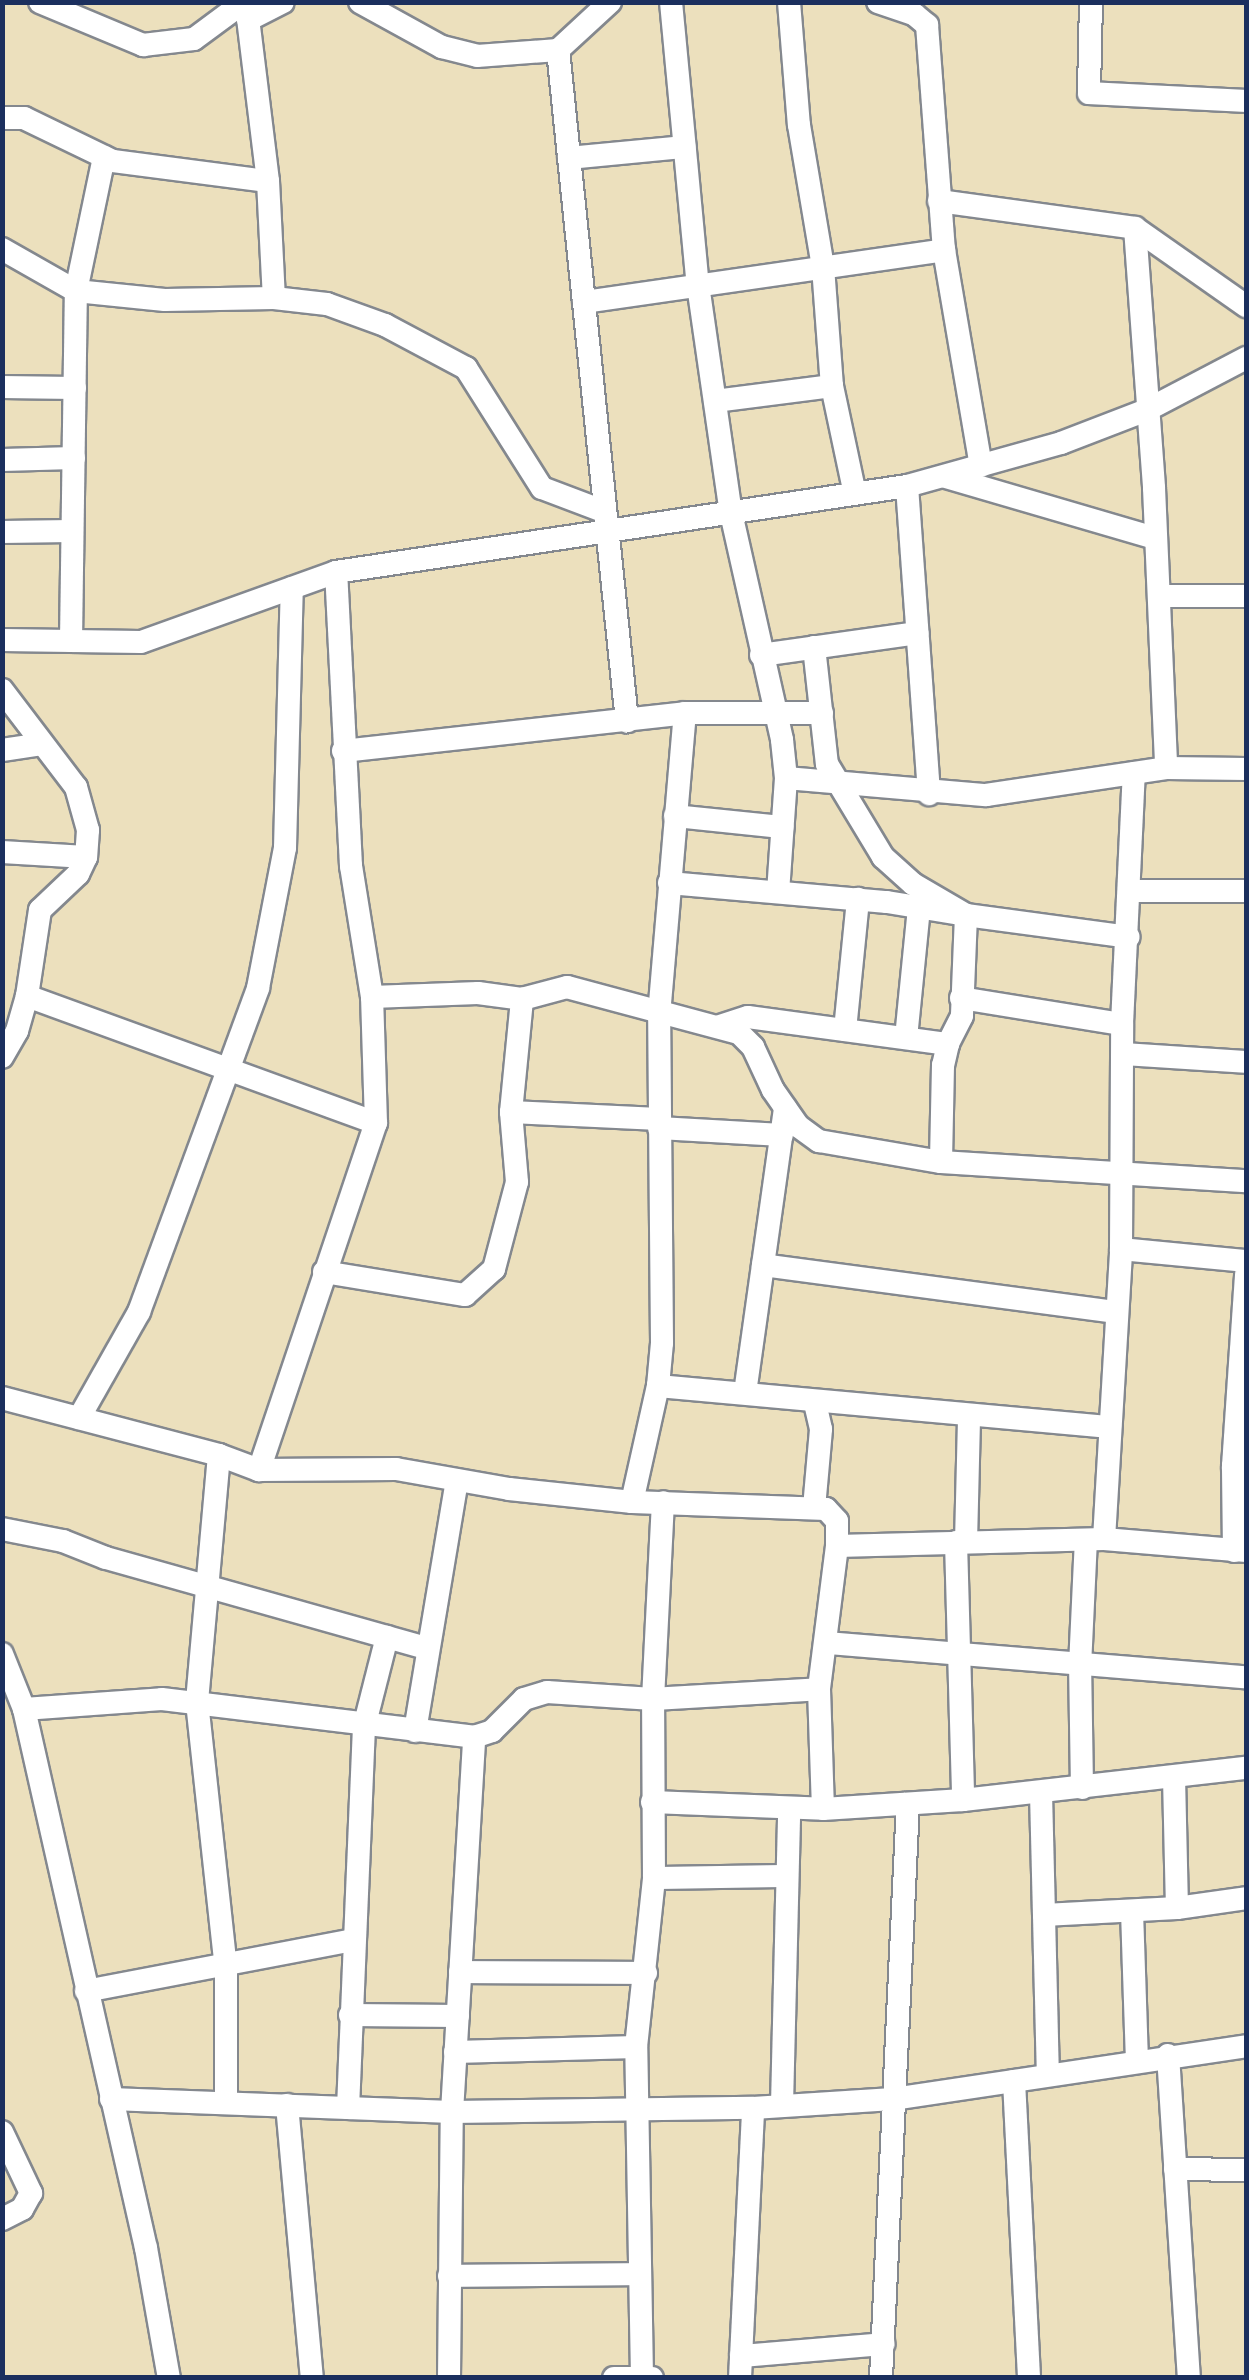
<!DOCTYPE html>
<style>
body{margin:0}
#map{position:relative;width:1249px;height:2380px;overflow:hidden;background:#ece0bd;font-family:Delius,sans-serif}
div>[style]{position:absolute}
.roads{filter:drop-shadow(2px 0 #84888e) drop-shadow(-2px 0 #84888e) drop-shadow(0 2px #84888e) drop-shadow(0 -2px #84888e)}
.minor>*{height:22px;margin:-11px;padding:0 11px;transform-origin:11px;border-radius:11px;background:#fff}
span{translate:-50% -50%;white-space:nowrap;text-align:center;line-height:1.15;-webkit-text-stroke:8px #fcf5e5;paint-order:stroke}
.frame{position:absolute;inset:0;border:5px solid #1b2f5e;pointer-events:none}
</style>
<div id="map">
<div class="roads">
<div class="minor">
<div style="left:40px;top:2px;width:112px;rotate:22.7deg"></div>
<div style="left:143px;top:45px;width:51px;rotate:-6.7deg"></div>
<div style="left:194px;top:39px;width:62px;rotate:-36.5deg"></div>
<div style="left:246px;top:2px;width:180px;rotate:83deg"></div>
<div style="left:268px;top:181px;width:117px;rotate:87.1deg"></div>
<div style="left:360px;top:2px;width:94px;rotate:28.8deg"></div>
<div style="left:442px;top:47px;width:36px;rotate:14deg"></div>
<div style="left:477px;top:56px;width:81px;rotate:-4.2deg"></div>
<div style="left:558px;top:50px;width:71px;rotate:-42.7deg"></div>
<div style="left:671px;top:2px;width:284px;rotate:84.6deg"></div>
<div style="left:698px;top:285px;width:230px;rotate:81.8deg"></div>
<div style="left:731px;top:513px;width:233px;rotate:77.3deg"></div>
<div style="left:782px;top:740px;width:38px;rotate:84deg"></div>
<div style="left:786px;top:778px;width:114px;rotate:94deg"></div>
<div style="left:789px;top:2px;width:123px;rotate:85.4deg"></div>
<div style="left:799px;top:125px;width:144px;rotate:80.4deg"></div>
<div style="left:823px;top:267px;width:119px;rotate:85.7deg"></div>
<div style="left:832px;top:386px;width:110px;rotate:78deg"></div>
<div style="left:878px;top:2px;width:39px;rotate:19deg"></div>
<div style="left:915px;top:15px;width:16px;rotate:40deg"></div>
<div style="left:927px;top:25px;width:226px;rotate:85.7deg"></div>
<div style="left:944px;top:250px;width:219px;rotate:80.3deg"></div>
<div style="left:1091px;top:2px;width:91px;rotate:91.3deg"></div>
<div style="left:1089px;top:93px;width:157px;rotate:2.9deg"></div>
<div style="left:248px;top:20px;width:39px;rotate:-27deg"></div>
<div style="left:558px;top:50px;width:675px;rotate:84.13deg"></div>
<div style="left:2px;top:118px;width:22px"></div>
<div style="left:24px;top:118px;width:99px;rotate:25.8deg"></div>
<div style="left:113px;top:161px;width:156px;rotate:7.4deg"></div>
<div style="left:569px;top:158px;width:116px;rotate:-5.5deg"></div>
<div style="left:939px;top:201px;width:198px;rotate:7.8deg"></div>
<div style="left:1135px;top:228px;width:136px;rotate:35.1deg"></div>
<div style="left:1135px;top:228px;width:261px;rotate:85.8deg"></div>
<div style="left:1154px;top:488px;width:280px;rotate:87.5deg"></div>
<div style="left:2px;top:249px;width:85px;rotate:29.6deg"></div>
<div style="left:76px;top:291px;width:89px;rotate:5.8deg"></div>
<div style="left:165px;top:300px;width:109px;rotate:-1.1deg"></div>
<div style="left:274px;top:298px;width:53px;rotate:6.5deg"></div>
<div style="left:327px;top:304px;width:62px;rotate:19.9deg"></div>
<div style="left:385px;top:325px;width:92px;rotate:28deg"></div>
<div style="left:466px;top:368px;width:142px;rotate:57.7deg"></div>
<div style="left:542px;top:488px;width:65px;rotate:20.7deg"></div>
<div style="left:584px;top:302px;width:364px;rotate:-8.2deg"></div>
<div style="left:2px;top:387px;width:73px;rotate:0.8deg"></div>
<div style="left:715px;top:401px;width:118px;rotate:-7.3deg"></div>
<div style="left:2px;top:460px;width:72px;rotate:-1.6deg"></div>
<div style="left:946px;top:477px;width:218px;rotate:16.3deg"></div>
<div style="left:907px;top:486px;width:309px;rotate:85.9deg"></div>
<div style="left:2px;top:532px;width:70px;rotate:-0.8deg"></div>
<div style="left:1159px;top:596px;width:87px"></div>
<div style="left:2px;top:640px;width:139px;rotate:0.8deg"></div>
<div style="left:141px;top:642px;width:207px;rotate:-19.7deg"></div>
<div style="left:336px;top:572px;width:577px;rotate:-8.57deg"></div>
<div style="left:907px;top:486px;width:160px;rotate:-15.6deg"></div>
<div style="left:1061px;top:443px;width:94px;rotate:-21.1deg"></div>
<div style="left:1149px;top:409px;width:110px;rotate:-27.7deg"></div>
<div style="left:71px;top:641px;width:350px;rotate:-89.2deg"></div>
<div style="left:76px;top:291px;width:137px;rotate:-78.2deg"></div>
<div style="left:814px;top:647px;width:118px;rotate:83.7deg"></div>
<div style="left:827px;top:764px;width:109px;rotate:58.9deg"></div>
<div style="left:883px;top:857px;width:40px;rotate:42deg"></div>
<div style="left:913px;top:884px;width:61px;rotate:30.3deg"></div>
<div style="left:966px;top:915px;width:164px;rotate:7.7deg"></div>
<div style="left:761px;top:655px;width:158px;rotate:-8deg"></div>
<div style="left:2px;top:690px;width:122px;rotate:52.7deg"></div>
<div style="left:76px;top:787px;width:45px;rotate:74.4deg"></div>
<div style="left:88px;top:830px;width:27px;rotate:94deg"></div>
<div style="left:86px;top:857px;width:19px;rotate:115deg"></div>
<div style="left:78px;top:874px;width:52px;rotate:136.5deg"></div>
<div style="left:40px;top:910px;width:87px;rotate:98.6deg"></div>
<div style="left:27px;top:996px;width:36px;rotate:106deg"></div>
<div style="left:17px;top:1031px;width:30px;rotate:120deg"></div>
<div style="left:2px;top:750px;width:40px;rotate:-8.5deg"></div>
<div style="left:343px;top:751px;width:344px;rotate:-6.3deg"></div>
<div style="left:685px;top:713px;width:137px"></div>
<div style="left:786px;top:778px;width:201px;rotate:4.9deg"></div>
<div style="left:986px;top:795px;width:182px;rotate:-8.5deg"></div>
<div style="left:1166px;top:768px;width:80px;rotate:0.7deg"></div>
<div style="left:675px;top:816px;width:108px;rotate:5.9deg"></div>
<div style="left:2px;top:852px;width:84px;rotate:3.4deg"></div>
<div style="left:669px;top:883px;width:219px;rotate:5deg"></div>
<div style="left:887px;top:902px;width:80px;rotate:9.3deg"></div>
<div style="left:966px;top:915px;width:101px;rotate:92.3deg"></div>
<div style="left:962px;top:1016px;width:31px;rotate:117deg"></div>
<div style="left:948px;top:1044px;width:22px;rotate:103deg"></div>
<div style="left:943px;top:1065px;width:97px;rotate:91.2deg"></div>
<div style="left:1130px;top:891px;width:116px"></div>
<div style="left:27px;top:996px;width:371px;rotate:20deg"></div>
<div style="left:372px;top:997px;width:106px;rotate:-2.2deg"></div>
<div style="left:478px;top:993px;width:44px;rotate:7.8deg"></div>
<div style="left:522px;top:999px;width:47px;rotate:-14.9deg"></div>
<div style="left:567px;top:987px;width:178px;rotate:15deg"></div>
<div style="left:739px;top:1033px;width:20px;rotate:45deg"></div>
<div style="left:753px;top:1047px;width:47px;rotate:65.1deg"></div>
<div style="left:773px;top:1090px;width:44px;rotate:55.2deg"></div>
<div style="left:798px;top:1126px;width:26px;rotate:36deg"></div>
<div style="left:819px;top:1141px;width:124px;rotate:9.8deg"></div>
<div style="left:941px;top:1162px;width:306px;rotate:3.6deg"></div>
<div style="left:961px;top:998px;width:163px;rotate:9.2deg"></div>
<div style="left:720px;top:1026px;width:29px;rotate:-18deg"></div>
<div style="left:748px;top:1017px;width:202px;rotate:7.7deg"></div>
<div style="left:845px;top:1030px;width:132px;rotate:-84.3deg"></div>
<div style="left:906px;top:1038px;width:132px;rotate:-84.3deg"></div>
<div style="left:1123px;top:1054px;width:123px;rotate:3.7deg"></div>
<div style="left:511px;top:1112px;width:148px;rotate:2.7deg"></div>
<div style="left:659px;top:1128px;width:123px;rotate:3.3deg"></div>
<div style="left:1121px;top:1249px;width:126px;rotate:5.5deg"></div>
<div style="left:763px;top:1265px;width:355px;rotate:7.6deg"></div>
<div style="left:324px;top:1272px;width:143px;rotate:9.3deg"></div>
<div style="left:465px;top:1295px;width:39px;rotate:-42deg"></div>
<div style="left:494px;top:1269px;width:90px;rotate:-75.2deg"></div>
<div style="left:517px;top:1182px;width:70px;rotate:-94.9deg"></div>
<div style="left:511px;top:1112px;width:114px;rotate:-84.4deg"></div>
<div style="left:658px;top:1386px;width:454px;rotate:5.2deg"></div>
<div style="left:745px;top:1393px;width:288px;rotate:-82deg"></div>
<div style="left:2px;top:1398px;width:224px;rotate:14.7deg"></div>
<div style="left:219px;top:1455px;width:43px;rotate:20.6deg"></div>
<div style="left:259px;top:1470px;width:137px;rotate:-0.4deg"></div>
<div style="left:396px;top:1469px;width:115px;rotate:10deg"></div>
<div style="left:509px;top:1489px;width:124px;rotate:6deg"></div>
<div style="left:632px;top:1502px;width:194px;rotate:2.1deg"></div>
<div style="left:826px;top:1509px;width:16px;rotate:47deg"></div>
<div style="left:837px;top:1521px;width:25px;rotate:90deg"></div>
<div style="left:837px;top:1546px;width:144px;rotate:97.2deg"></div>
<div style="left:819px;top:1689px;width:120px;rotate:88.1deg"></div>
<div style="left:79px;top:1418px;width:122px;rotate:-60.5deg"></div>
<div style="left:139px;top:1312px;width:345px;rotate:-69.8deg"></div>
<div style="left:258px;top:988px;width:143px;rotate:-79.1deg"></div>
<div style="left:285px;top:848px;width:260px;rotate:-88.5deg"></div>
<div style="left:219px;top:1455px;width:248px;rotate:95.1deg"></div>
<div style="left:197px;top:1702px;width:267px;rotate:83.8deg"></div>
<div style="left:226px;top:1967px;width:135px;rotate:90deg"></div>
<div style="left:1233px;top:1466px;width:192px;rotate:-86.1deg"></div>
<div style="left:259px;top:1470px;width:366px;rotate:-71.4deg"></div>
<div style="left:376px;top:1123px;width:126px;rotate:-91.8deg"></div>
<div style="left:372px;top:997px;width:133px;rotate:-99.1deg"></div>
<div style="left:351px;top:866px;width:294px;rotate:-92.9deg"></div>
<div style="left:632px;top:1502px;width:119px;rotate:-77.4deg"></div>
<div style="left:658px;top:1386px;width:43px;rotate:-84.7deg"></div>
<div style="left:662px;top:1343px;width:328px;rotate:-90.5deg"></div>
<div style="left:659px;top:1015px;width:303px;rotate:-85.1deg"></div>
<div style="left:814px;top:1508px;width:79px;rotate:-84.9deg"></div>
<div style="left:821px;top:1429px;width:27px;rotate:-103deg"></div>
<div style="left:2px;top:1529px;width:62px;rotate:11.1deg"></div>
<div style="left:63px;top:1541px;width:46px;rotate:21.6deg"></div>
<div style="left:106px;top:1558px;width:332px;rotate:15.7deg"></div>
<div style="left:1104px;top:1539px;width:290px;rotate:-86.6deg"></div>
<div style="left:1121px;top:1249px;width:225px;rotate:-89.7deg"></div>
<div style="left:1122px;top:1024px;width:251px;rotate:-87.3deg"></div>
<div style="left:956px;top:1542px;width:258px;rotate:88.4deg"></div>
<div style="left:966px;top:1542px;width:126px;rotate:-88.6deg"></div>
<div style="left:837px;top:1546px;width:267px;rotate:-1.5deg"></div>
<div style="left:1104px;top:1539px;width:143px;rotate:4.8deg"></div>
<div style="left:1234px;top:1551px;width:85px;rotate:-90.7deg"></div>
<div style="left:1233px;top:1466px;width:12px"></div>
<div style="left:828px;top:1643px;width:419px;rotate:4.7deg"></div>
<div style="left:2px;top:1654px;width:59px;rotate:68.2deg"></div>
<div style="left:24px;top:1709px;width:553px;rotate:77.25deg"></div>
<div style="left:146px;top:2248px;width:132px;rotate:80deg"></div>
<div style="left:24px;top:1709px;width:138px;rotate:-4.1deg"></div>
<div style="left:162px;top:1699px;width:314px;rotate:6.9deg"></div>
<div style="left:474px;top:1737px;width:19px;rotate:-18deg"></div>
<div style="left:492px;top:1731px;width:45px;rotate:-45deg"></div>
<div style="left:524px;top:1699px;width:24px;rotate:-17deg"></div>
<div style="left:547px;top:1692px;width:106px;rotate:3.8deg"></div>
<div style="left:653px;top:1699px;width:166px;rotate:-3.4deg"></div>
<div style="left:415px;top:1731px;width:254px;rotate:-80.5deg"></div>
<div style="left:1174px;top:1777px;width:131px;rotate:88.7deg"></div>
<div style="left:1082px;top:1788px;width:122px;rotate:-90.9deg"></div>
<div style="left:1080px;top:1666px;width:125px;rotate:-87.3deg"></div>
<div style="left:1041px;top:1793px;width:280px;rotate:88.6deg"></div>
<div style="left:652px;top:1802px;width:171px;rotate:2.3deg"></div>
<div style="left:823px;top:1809px;width:140px;rotate:-3.7deg"></div>
<div style="left:963px;top:1800px;width:285px;rotate:-6.5deg"></div>
<div style="left:654px;top:1878px;width:133px;rotate:-0.9deg"></div>
<div style="left:1132px;top:1911px;width:149px;rotate:88.1deg"></div>
<div style="left:1044px;top:1915px;width:133px;rotate:-3deg"></div>
<div style="left:1177px;top:1908px;width:70px;rotate:-8.2deg"></div>
<div style="left:460px;top:1972px;width:186px;rotate:0.3deg"></div>
<div style="left:86px;top:1991px;width:273px;rotate:-10.8deg"></div>
<div style="left:350px;top:2015px;width:108px;rotate:0.5deg"></div>
<div style="left:455px;top:2052px;width:181px;rotate:-1.6deg"></div>
<div style="left:1168px;top:2055px;width:324px;rotate:86.3deg"></div>
<div style="left:1014px;top:2081px;width:297px;rotate:87.1deg"></div>
<div style="left:111px;top:2099px;width:341px;rotate:2.2deg"></div>
<div style="left:452px;top:2112px;width:301px;rotate:-0.8deg"></div>
<div style="left:753px;top:2108px;width:140px;rotate:-3.7deg"></div>
<div style="left:893px;top:2099px;width:357px;rotate:-8.5deg"></div>
<div style="left:287px;top:2105px;width:274px;rotate:84.8deg"></div>
<div style="left:782px;top:2105px;width:295px;rotate:-88.6deg"></div>
<div style="left:348px;top:2108px;width:381px;rotate:-87.6deg"></div>
<div style="left:364px;top:1727px;width:93px;rotate:-75.7deg"></div>
<div style="left:2px;top:2132px;width:68px;rotate:64.6deg"></div>
<div style="left:31px;top:2193px;width:18px;rotate:119deg"></div>
<div style="left:22px;top:2209px;width:22px;rotate:153deg"></div>
<div style="left:1175px;top:2169px;width:71px;rotate:0.8deg"></div>
<div style="left:449px;top:2276px;width:190px;rotate:-0.6deg"></div>
<div style="left:741px;top:2356px;width:143px;rotate:-4.8deg"></div>
<div style="left:642px;top:2377px;width:330px;rotate:-91deg"></div>
<div style="left:636px;top:2047px;width:170px;rotate:-83.9deg"></div>
<div style="left:654px;top:1878px;width:179px;rotate:-90.3deg"></div>
<div style="left:653px;top:1699px;width:197px;rotate:-87.1deg"></div>
<div style="left:449px;top:2378px;width:266px;rotate:-89.4deg"></div>
<div style="left:452px;top:2112px;width:376px;rotate:-86.6deg"></div>
<div style="left:614px;top:2378px;width:38px"></div>
<div style="left:740px;top:2378px;width:270px;rotate:-87.2deg"></div>
<div style="left:881px;top:2378px;width:575px;rotate:-87.31deg"></div>
</div>
</div>
<div class="frame"></div>
</div>
